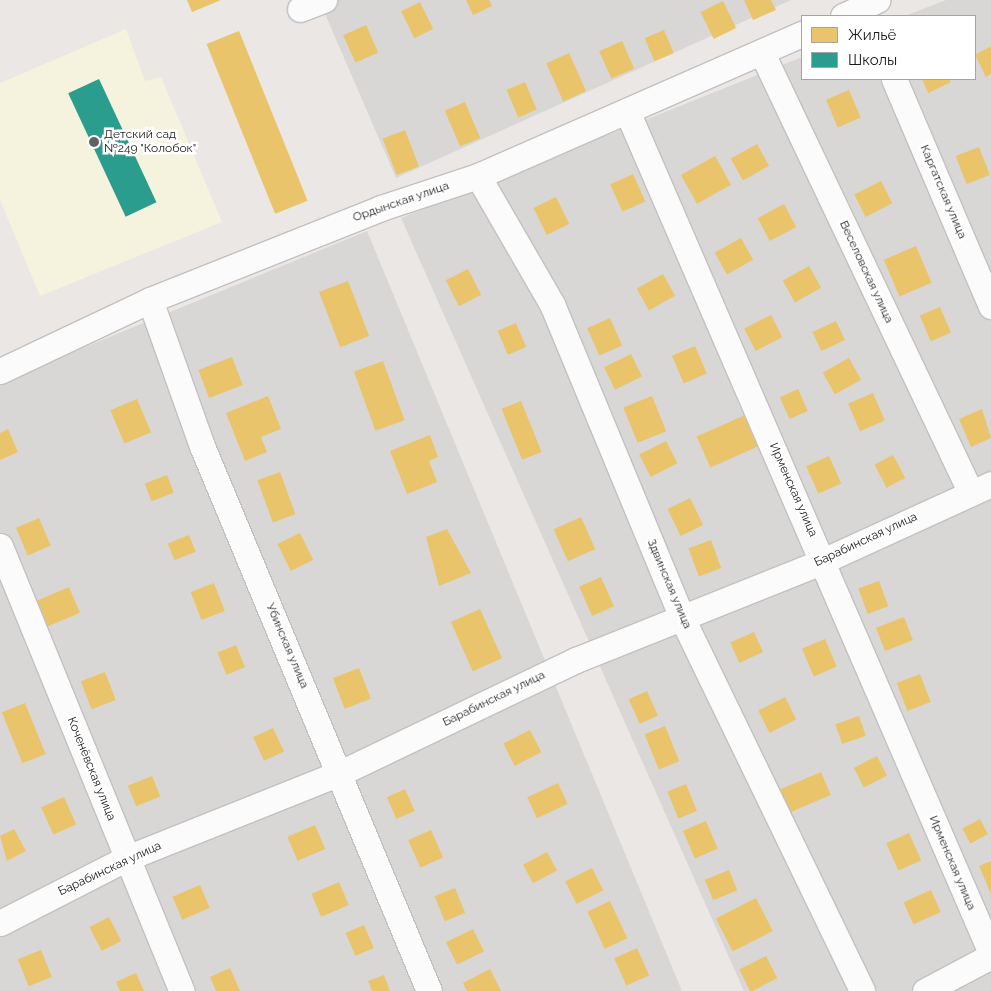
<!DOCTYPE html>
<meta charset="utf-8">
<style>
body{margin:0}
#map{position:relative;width:991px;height:991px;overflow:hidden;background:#eae7e4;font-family:Raleway,sans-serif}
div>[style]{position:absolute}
.residential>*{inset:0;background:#d9d7d5}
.education>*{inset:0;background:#f5f3dd}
.homes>*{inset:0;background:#e9c46a;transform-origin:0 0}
.schools>*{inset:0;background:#2a9d8f;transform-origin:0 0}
.roads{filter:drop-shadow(1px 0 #c2c1c0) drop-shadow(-1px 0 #c2c1c0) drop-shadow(0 1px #c2c1c0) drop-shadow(0 -1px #c2c1c0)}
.minor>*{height:25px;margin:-12.5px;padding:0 12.5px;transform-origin:12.5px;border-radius:12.5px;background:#fcfbfb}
.dots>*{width:14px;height:14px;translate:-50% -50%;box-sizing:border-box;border:2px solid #fff;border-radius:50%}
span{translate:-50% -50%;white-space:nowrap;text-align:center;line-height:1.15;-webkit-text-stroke:5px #fff;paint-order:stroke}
.poi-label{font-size:12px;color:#1b1b1b}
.left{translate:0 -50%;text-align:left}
.street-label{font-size:12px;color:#1b1b1b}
.legend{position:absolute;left:801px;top:15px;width:175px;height:65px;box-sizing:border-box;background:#fff;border:1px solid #a4a4a4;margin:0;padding:6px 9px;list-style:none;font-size:15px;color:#1b1b1b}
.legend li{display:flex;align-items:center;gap:10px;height:25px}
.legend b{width:25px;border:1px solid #a4a4a4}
</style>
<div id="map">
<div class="residential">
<div style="clip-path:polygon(319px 0,791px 0,396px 178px)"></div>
<div style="clip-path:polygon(946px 0,991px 0,991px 991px,744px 991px,401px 218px,802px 57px,802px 79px,975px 79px,975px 16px,905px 16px)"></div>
<div style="clip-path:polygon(367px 231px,682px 991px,0 991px,0 382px)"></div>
</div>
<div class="education">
<div style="clip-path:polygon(126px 29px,145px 81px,161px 77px,222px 222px,40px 296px,0 200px,0 83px)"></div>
</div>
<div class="homes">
<div style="clip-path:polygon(187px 0,221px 0,192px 12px)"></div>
<div style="clip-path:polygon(466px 0,489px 0,492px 6px,473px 15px)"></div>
<div style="clip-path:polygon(744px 0,771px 0,776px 10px,753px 20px)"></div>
<div style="left:723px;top:1px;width:30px;height:25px;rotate:64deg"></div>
<div style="left:420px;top:2px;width:30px;height:21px;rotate:64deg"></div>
<div style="left:366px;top:25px;width:30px;height:25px;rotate:66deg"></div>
<div style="left:664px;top:30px;width:25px;height:21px;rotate:67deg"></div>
<div style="left:239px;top:31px;width:183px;height:35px;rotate:68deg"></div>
<div style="left:622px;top:41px;width:30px;height:25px;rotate:66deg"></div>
<div style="clip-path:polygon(991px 46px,991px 74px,986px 77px,975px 55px)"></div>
<div style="left:569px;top:53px;width:42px;height:25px;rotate:66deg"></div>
<div style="clip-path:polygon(922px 79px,949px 79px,951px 82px,928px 93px)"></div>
<div style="left:525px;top:82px;width:30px;height:20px;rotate:67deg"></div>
<div style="left:849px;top:90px;width:30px;height:25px;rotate:67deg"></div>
<div style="left:465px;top:102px;width:39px;height:22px;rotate:67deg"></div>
<div style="left:405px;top:130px;width:39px;height:24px;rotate:69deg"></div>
<div style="left:757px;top:144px;width:25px;height:30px;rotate:61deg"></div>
<div style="left:979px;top:147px;width:30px;height:25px;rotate:69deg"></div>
<div style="left:715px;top:156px;width:33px;height:39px;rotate:61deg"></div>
<div style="left:633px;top:174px;width:30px;height:25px;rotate:66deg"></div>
<div style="left:881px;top:181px;width:25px;height:30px;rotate:63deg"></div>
<div style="left:556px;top:197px;width:30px;height:25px;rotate:64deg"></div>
<div style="left:784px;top:204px;width:26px;height:30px;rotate:62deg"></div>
<div style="left:741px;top:238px;width:25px;height:30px;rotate:61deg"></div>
<div style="left:916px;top:246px;width:40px;height:35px;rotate:67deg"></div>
<div style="left:809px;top:266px;width:25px;height:30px;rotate:61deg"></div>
<div style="left:468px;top:269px;width:29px;height:25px;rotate:63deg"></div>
<div style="left:663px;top:274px;width:25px;height:30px;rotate:61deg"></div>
<div style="left:348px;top:281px;width:59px;height:31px;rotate:69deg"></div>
<div style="left:940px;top:307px;width:28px;height:22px;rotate:67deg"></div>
<div style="left:771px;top:315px;width:25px;height:30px;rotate:63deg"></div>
<div style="left:610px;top:318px;width:30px;height:25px;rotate:66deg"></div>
<div style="left:836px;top:321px;width:21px;height:26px;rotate:65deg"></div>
<div style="left:516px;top:323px;width:26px;height:20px;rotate:67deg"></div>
<div style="left:695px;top:346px;width:30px;height:25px;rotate:67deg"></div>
<div style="left:631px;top:354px;width:25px;height:30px;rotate:64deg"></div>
<div style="left:232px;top:357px;width:30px;height:36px;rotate:69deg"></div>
<div style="left:849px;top:358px;width:25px;height:30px;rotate:61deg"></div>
<div style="left:383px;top:361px;width:63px;height:31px;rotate:70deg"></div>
<div style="left:798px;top:389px;width:24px;height:20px;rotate:66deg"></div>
<div style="left:873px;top:393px;width:30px;height:27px;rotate:67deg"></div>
<div style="clip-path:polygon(268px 396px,281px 429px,261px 437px,267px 452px,245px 461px,226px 413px)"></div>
<div style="left:652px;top:396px;width:38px;height:31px;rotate:68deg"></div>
<div style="left:137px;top:399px;width:36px;height:29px;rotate:67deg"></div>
<div style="left:521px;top:401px;width:55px;height:21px;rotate:68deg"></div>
<div style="clip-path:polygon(982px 409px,991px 438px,971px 447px,959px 419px)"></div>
<div style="left:745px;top:415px;width:34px;height:53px;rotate:66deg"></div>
<div style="clip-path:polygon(8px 429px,18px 452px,0 460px,0 433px)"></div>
<div style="clip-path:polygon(430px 435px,438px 457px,429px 461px,437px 482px,407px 494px,390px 451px)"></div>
<div style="left:666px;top:441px;width:25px;height:30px;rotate:63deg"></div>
<div style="left:893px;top:455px;width:26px;height:21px;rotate:62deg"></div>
<div style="left:829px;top:456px;width:30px;height:25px;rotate:66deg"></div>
<div style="left:280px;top:472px;width:45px;height:24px;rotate:70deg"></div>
<div style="left:167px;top:475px;width:19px;height:24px;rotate:69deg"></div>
<div style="left:690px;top:498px;width:30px;height:25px;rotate:64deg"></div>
<div style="left:581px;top:517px;width:35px;height:30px;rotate:66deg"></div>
<div style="left:39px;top:518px;width:30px;height:25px;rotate:67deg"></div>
<div style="clip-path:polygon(447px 529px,471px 573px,439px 586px,426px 537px)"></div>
<div style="left:300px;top:533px;width:30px;height:25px;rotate:64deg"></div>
<div style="left:189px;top:535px;width:18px;height:23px;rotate:68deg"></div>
<div style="left:711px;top:540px;width:30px;height:24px;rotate:70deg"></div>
<div style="left:601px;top:577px;width:32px;height:24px;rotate:66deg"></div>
<div style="left:879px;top:581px;width:27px;height:22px;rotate:70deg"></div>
<div style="left:214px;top:583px;width:30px;height:25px;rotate:69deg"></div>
<div style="left:69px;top:587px;width:28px;height:35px;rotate:67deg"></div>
<div style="left:480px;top:609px;width:54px;height:32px;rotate:66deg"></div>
<div style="left:904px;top:617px;width:25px;height:30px;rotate:69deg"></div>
<div style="left:754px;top:632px;width:22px;height:26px;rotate:66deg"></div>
<div style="left:825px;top:639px;width:30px;height:25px;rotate:67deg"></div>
<div style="left:236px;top:645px;width:24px;height:20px;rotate:68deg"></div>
<div style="left:359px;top:668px;width:33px;height:28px;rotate:69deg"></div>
<div style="left:105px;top:672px;width:30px;height:26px;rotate:69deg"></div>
<div style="left:920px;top:674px;width:30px;height:25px;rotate:69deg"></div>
<div style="left:647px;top:691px;width:27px;height:20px;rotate:66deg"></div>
<div style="left:785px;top:697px;width:25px;height:30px;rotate:63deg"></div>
<div style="left:25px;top:703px;width:55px;height:25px;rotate:68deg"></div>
<div style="left:859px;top:716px;width:21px;height:25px;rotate:71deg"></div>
<div style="left:665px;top:726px;width:38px;height:22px;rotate:68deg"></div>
<div style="left:273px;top:728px;width:26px;height:22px;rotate:65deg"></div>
<div style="left:530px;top:730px;width:25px;height:30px;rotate:63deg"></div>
<div style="left:877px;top:756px;width:22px;height:26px;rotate:63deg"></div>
<div style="left:821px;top:772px;width:25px;height:51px;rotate:67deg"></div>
<div style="left:152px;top:776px;width:22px;height:26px;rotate:68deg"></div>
<div style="left:558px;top:783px;width:23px;height:34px;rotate:65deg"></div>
<div style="left:686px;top:784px;width:29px;height:20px;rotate:68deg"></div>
<div style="left:405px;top:789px;width:24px;height:20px;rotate:66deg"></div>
<div style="left:64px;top:797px;width:30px;height:25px;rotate:66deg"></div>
<div style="left:980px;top:819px;width:17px;height:20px;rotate:62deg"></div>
<div style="left:706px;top:821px;width:30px;height:25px;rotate:67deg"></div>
<div style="left:315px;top:825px;width:26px;height:30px;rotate:67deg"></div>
<div style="clip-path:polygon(14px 829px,26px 851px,7px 861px,0 836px)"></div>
<div style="left:431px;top:830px;width:30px;height:25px;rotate:66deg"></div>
<div style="left:909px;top:833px;width:30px;height:25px;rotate:66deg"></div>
<div style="left:547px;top:852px;width:21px;height:27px;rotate:62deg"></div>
<div style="clip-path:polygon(991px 861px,991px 894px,979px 866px)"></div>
<div style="left:592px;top:868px;width:25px;height:30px;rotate:63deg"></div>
<div style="left:729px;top:870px;width:22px;height:26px;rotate:68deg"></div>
<div style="left:339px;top:882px;width:25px;height:30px;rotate:67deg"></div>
<div style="left:200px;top:885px;width:25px;height:30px;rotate:67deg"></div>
<div style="left:455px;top:888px;width:27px;height:22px;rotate:68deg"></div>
<div style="left:931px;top:890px;width:24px;height:30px;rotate:66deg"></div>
<div style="left:756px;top:898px;width:37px;height:45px;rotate:63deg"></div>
<div style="left:610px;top:901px;width:41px;height:25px;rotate:65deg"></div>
<div style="left:109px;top:917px;width:27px;height:22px;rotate:63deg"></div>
<div style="left:364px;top:925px;width:25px;height:20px;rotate:67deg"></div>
<div style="left:473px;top:929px;width:25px;height:30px;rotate:64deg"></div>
<div style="left:637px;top:948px;width:30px;height:25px;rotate:66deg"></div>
<div style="left:41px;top:950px;width:29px;height:25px;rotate:68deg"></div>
<div style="left:766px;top:956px;width:25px;height:30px;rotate:63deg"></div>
<div style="clip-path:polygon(230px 968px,240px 991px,216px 991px,210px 977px)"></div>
<div style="clip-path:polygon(490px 969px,501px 991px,467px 991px,463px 983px)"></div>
<div style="clip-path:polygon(136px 973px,144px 991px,120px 991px,116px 982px)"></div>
<div style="clip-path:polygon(384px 975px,390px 991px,372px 991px,368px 981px)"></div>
</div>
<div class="schools">
<div style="left:99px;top:79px;width:136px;height:34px;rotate:65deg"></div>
</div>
<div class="roads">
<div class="minor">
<div style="left:300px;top:9px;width:26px;rotate:-21deg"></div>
<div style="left:843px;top:16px;width:38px;rotate:-25deg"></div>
<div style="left:762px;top:53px;width:486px;rotate:64.6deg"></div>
<div style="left:894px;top:79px;width:247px;rotate:66.9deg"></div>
<div style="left:627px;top:111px;width:917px;rotate:66.62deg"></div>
<div style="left:478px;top:176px;width:148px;rotate:60deg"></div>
<div style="left:552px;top:304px;width:342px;rotate:67.5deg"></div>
<div style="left:683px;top:620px;width:412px;rotate:64.2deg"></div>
<div style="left:150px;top:300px;width:155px;rotate:70.4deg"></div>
<div style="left:202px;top:446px;width:590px;rotate:67.39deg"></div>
<div style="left:0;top:371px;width:166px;rotate:-25.3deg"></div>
<div style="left:150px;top:300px;width:249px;rotate:-21.7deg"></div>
<div style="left:381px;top:208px;width:102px;rotate:-18.3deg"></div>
<div style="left:478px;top:176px;width:354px;rotate:-23.7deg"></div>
<div style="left:0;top:546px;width:481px;rotate:67.8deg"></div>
<div style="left:0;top:923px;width:143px;rotate:-27.1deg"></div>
<div style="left:127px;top:858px;width:229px;rotate:-21.8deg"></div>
<div style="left:340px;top:773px;width:262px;rotate:-25.6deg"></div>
<div style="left:576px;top:660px;width:266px;rotate:-21.8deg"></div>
<div style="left:823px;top:561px;width:185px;rotate:-24.6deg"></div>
<div style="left:925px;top:991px;width:75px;rotate:-27.9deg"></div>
</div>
</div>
<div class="dots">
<div style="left:94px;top:142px;background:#636261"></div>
</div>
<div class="poi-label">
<span class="left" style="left:104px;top:142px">Детский сад<br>№249 "Колобок"</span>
</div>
<div class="street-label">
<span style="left:943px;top:192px;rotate:67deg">Каргатская улица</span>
<span style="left:401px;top:202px;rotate:-19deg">Ордынская улица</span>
<span style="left:866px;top:272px;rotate:65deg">Веселовская улица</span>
<span style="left:793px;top:490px;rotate:66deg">Ирменская улица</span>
<span style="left:866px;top:540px;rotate:-25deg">Барабинская улица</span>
<span style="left:669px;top:584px;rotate:67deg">Здвинская улица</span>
<span style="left:287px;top:646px;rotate:67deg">Убинская улица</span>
<span style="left:494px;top:699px;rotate:-26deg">Барабинская улица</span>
<span style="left:91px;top:769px;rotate:68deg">Коченёвская улица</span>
<span style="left:952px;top:863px;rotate:67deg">Ирменская улица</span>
<span style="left:110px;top:869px;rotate:-25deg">Барабинская улица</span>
</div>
<ul class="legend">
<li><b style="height:14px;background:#e9c46a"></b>Жильё</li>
<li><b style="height:14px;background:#2a9d8f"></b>Школы</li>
</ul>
</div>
